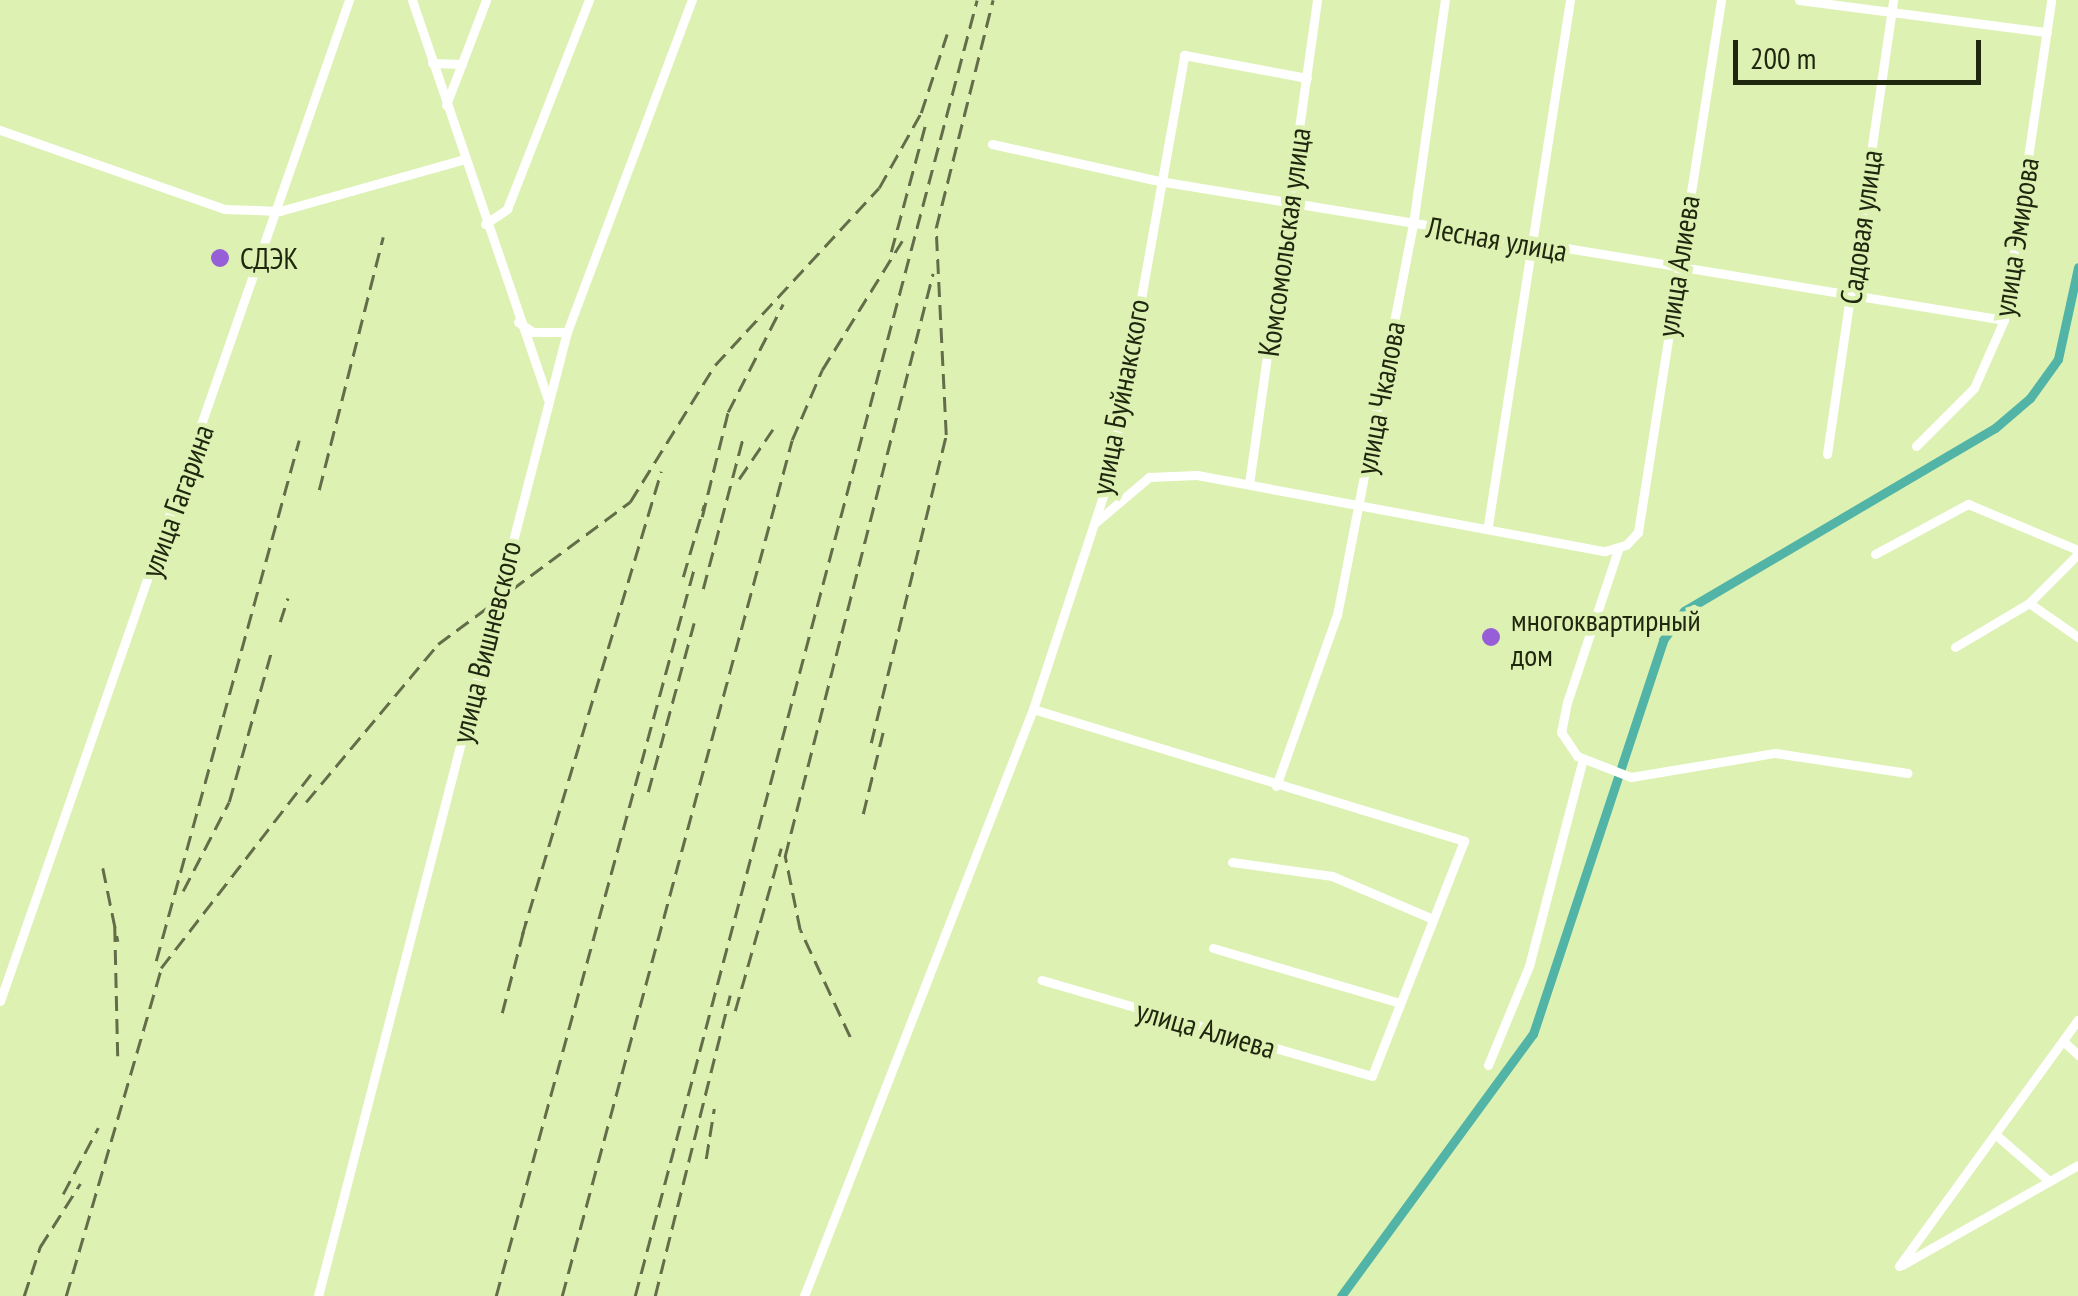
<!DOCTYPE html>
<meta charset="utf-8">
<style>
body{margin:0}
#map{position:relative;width:2078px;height:1296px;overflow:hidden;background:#ddf1b3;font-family:"PT Sans Narrow",sans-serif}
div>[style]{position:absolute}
.canal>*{height:9px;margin:-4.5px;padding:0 4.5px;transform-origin:4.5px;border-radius:4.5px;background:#52b4a6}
.minor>*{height:9px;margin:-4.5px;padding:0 4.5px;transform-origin:4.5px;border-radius:4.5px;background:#fff}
.rail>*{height:2.5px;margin-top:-1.25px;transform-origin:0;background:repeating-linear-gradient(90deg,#636e49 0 15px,transparent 0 23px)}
.dots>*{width:28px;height:28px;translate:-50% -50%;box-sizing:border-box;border:5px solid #ddf1b3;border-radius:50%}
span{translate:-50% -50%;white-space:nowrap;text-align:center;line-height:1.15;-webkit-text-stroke:9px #ddf1b3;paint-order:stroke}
.street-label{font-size:30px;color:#20270f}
.poi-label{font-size:30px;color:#20270f}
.left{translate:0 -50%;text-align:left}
.scale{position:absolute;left:1733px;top:40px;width:248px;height:45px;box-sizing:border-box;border:5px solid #20270f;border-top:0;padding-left:12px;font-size:30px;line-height:35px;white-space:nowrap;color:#20270f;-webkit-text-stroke:8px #ddf1b3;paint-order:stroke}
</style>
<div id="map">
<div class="canal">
<div style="left:1341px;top:1296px;width:325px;rotate:-53.8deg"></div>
<div style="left:1533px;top:1034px;width:415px;rotate:-71.7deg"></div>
<div style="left:1663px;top:640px;width:36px;rotate:-54deg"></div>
<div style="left:1684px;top:611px;width:361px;rotate:-30.5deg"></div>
<div style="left:1995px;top:428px;width:46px;rotate:-40.6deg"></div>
<div style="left:2030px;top:398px;width:48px;rotate:-54.3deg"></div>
<div style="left:2058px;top:359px;width:94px;rotate:-77.7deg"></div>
</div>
<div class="minor">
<div style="left:412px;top:0;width:422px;rotate:71.2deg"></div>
<div style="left:1799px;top:0;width:250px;rotate:7.4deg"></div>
<div style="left:432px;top:63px;width:30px;rotate:2deg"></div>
<div style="left:446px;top:105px;width:112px;rotate:-69.1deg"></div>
<div style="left:0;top:130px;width:238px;rotate:19.4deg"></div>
<div style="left:224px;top:209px;width:56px;rotate:2deg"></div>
<div style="left:280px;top:211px;width:188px;rotate:-15.7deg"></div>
<div style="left:992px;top:144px;width:171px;rotate:12.5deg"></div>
<div style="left:1159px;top:181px;width:856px;rotate:9.34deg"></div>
<div style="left:485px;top:224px;width:27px;rotate:-34deg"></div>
<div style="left:507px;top:209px;width:225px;rotate:-68.6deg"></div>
<div style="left:518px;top:322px;width:18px;rotate:34deg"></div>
<div style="left:533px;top:332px;width:34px"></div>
<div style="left:1916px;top:446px;width:82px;rotate:-45deg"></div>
<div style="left:1974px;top:388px;width:74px;rotate:-66.2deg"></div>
<div style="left:2004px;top:320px;width:323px;rotate:-81.6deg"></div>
<div style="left:1827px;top:454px;width:459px;rotate:-81.7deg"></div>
<div style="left:1249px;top:484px;width:489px;rotate:-82deg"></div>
<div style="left:1096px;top:522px;width:70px;rotate:-40.3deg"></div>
<div style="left:1149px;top:477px;width:48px;rotate:-2.4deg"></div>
<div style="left:1197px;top:475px;width:415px;rotate:10.6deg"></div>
<div style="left:1605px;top:551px;width:22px;rotate:-16deg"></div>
<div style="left:1626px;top:545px;width:18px;rotate:-47deg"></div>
<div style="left:1638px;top:532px;width:538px;rotate:-81.13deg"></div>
<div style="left:1488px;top:525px;width:531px;rotate:-81.12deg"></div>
<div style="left:1618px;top:550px;width:160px;rotate:108.5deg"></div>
<div style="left:1567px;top:702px;width:31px;rotate:101deg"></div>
<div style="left:1561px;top:732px;width:29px;rotate:56deg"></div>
<div style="left:1577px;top:756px;width:58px;rotate:21.3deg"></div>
<div style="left:1631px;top:777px;width:146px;rotate:-9.5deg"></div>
<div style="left:1775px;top:753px;width:134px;rotate:8.6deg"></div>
<div style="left:1875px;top:554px;width:106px;rotate:-28.3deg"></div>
<div style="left:1968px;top:504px;width:119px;rotate:22.7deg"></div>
<div style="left:2029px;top:603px;width:60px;rotate:34.8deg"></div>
<div style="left:1955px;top:647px;width:86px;rotate:-30.7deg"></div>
<div style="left:2029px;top:603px;width:69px;rotate:-45deg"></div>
<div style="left:1033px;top:709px;width:451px;rotate:17deg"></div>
<div style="left:1464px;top:841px;width:252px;rotate:111.4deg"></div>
<div style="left:1372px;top:1076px;width:344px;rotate:-163.8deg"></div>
<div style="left:1276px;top:786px;width:182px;rotate:-70.4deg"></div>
<div style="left:1337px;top:615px;width:398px;rotate:-79deg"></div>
<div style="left:1413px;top:224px;width:226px;rotate:-81.9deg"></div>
<div style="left:1232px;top:862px;width:101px;rotate:8deg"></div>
<div style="left:1332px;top:876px;width:110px;rotate:23.1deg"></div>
<div style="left:1213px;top:948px;width:195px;rotate:16.4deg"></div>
<div style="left:0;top:1001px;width:1060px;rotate:-70.78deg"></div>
<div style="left:2063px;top:1041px;width:21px;rotate:43deg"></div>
<div style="left:1488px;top:1065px;width:107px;rotate:-67.5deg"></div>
<div style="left:1529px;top:966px;width:214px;rotate:-75.4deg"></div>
<div style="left:1995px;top:1134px;width:72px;rotate:41deg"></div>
<div style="left:1902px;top:1265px;width:202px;rotate:-29.6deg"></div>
<div style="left:1899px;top:1266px;width:304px;rotate:-54deg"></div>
<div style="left:318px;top:1296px;width:996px;rotate:-75.52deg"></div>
<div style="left:567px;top:332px;width:355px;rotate:-69.4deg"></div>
<div style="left:804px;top:1296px;width:630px;rotate:-68.69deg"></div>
<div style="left:1033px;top:709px;width:243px;rotate:-71.8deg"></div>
<div style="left:1109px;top:478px;width:430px;rotate:-79.9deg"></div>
<div style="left:1184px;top:55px;width:125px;rotate:10.6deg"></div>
</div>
<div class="rail">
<div style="left:891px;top:252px;width:135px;rotate:-74.9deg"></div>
<div style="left:739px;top:479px;width:60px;rotate:-55.8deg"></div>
<div style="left:319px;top:490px;width:261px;rotate:-75.8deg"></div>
<div style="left:702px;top:517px;width:108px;rotate:-76.1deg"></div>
<div style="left:728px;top:412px;width:121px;rotate:-63deg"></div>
<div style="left:683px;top:577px;width:75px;rotate:-73.7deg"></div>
<div style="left:703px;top:589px;width:160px;rotate:-75.2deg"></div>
<div style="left:280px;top:622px;width:25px;rotate:-72deg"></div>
<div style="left:871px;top:743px;width:317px;rotate:-76.3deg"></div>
<div style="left:946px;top:435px;width:207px;rotate:-92.8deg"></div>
<div style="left:936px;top:228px;width:235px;rotate:-76deg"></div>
<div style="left:648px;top:792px;width:175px;rotate:-74.8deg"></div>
<div style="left:306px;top:802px;width:206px;rotate:-50.1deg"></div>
<div style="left:438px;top:644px;width:239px;rotate:-36.5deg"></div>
<div style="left:630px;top:502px;width:161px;rotate:-58.2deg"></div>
<div style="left:715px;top:365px;width:241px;rotate:-47.2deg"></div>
<div style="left:879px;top:188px;width:86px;rotate:-60.8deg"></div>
<div style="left:921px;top:113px;width:83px;rotate:-71.8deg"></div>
<div style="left:863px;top:814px;width:89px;rotate:-76.3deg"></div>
<div style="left:103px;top:868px;width:75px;rotate:78.4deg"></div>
<div style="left:183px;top:891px;width:100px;rotate:-62.7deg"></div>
<div style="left:229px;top:802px;width:155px;rotate:-74.3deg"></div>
<div style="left:115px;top:927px;width:129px;rotate:88.7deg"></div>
<div style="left:522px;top:935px;width:484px;rotate:-73.3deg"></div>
<div style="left:156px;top:961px;width:540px;rotate:-74.65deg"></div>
<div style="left:735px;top:1011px;width:169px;rotate:-74.2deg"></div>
<div style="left:502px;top:1013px;width:95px;rotate:-75.4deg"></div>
<div style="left:850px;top:1037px;width:118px;rotate:-115deg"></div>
<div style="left:800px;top:930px;width:76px;rotate:-101.5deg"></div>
<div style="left:785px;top:856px;width:601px;rotate:-75.76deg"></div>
<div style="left:706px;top:1159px;width:51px;rotate:-80.9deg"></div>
<div style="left:63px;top:1194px;width:75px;rotate:-62.1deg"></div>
<div style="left:24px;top:1296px;width:52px;rotate:-71.9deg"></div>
<div style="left:40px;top:1247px;width:75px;rotate:-57.6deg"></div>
<div style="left:66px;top:1296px;width:341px;rotate:-73.8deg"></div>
<div style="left:161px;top:968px;width:245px;rotate:-52.3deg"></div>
<div style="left:496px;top:1296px;width:758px;rotate:-74.77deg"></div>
<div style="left:562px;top:1296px;width:886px;rotate:-74.96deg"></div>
<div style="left:792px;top:440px;width:76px;rotate:-66.8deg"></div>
<div style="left:822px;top:370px;width:152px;rotate:-58.2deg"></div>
<div style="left:635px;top:1296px;width:1340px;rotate:-75.22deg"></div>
<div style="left:655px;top:1296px;width:310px;rotate:-76deg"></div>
</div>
<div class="dots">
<div style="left:220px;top:258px;background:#965ed7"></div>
<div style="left:1491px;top:637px;background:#965ed7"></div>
</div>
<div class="street-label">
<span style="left:1861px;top:227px;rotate:-82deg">Садовая улица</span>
<span style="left:2016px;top:237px;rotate:-81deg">улица Эмирова</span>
<span style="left:1497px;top:239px;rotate:10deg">Лесная улица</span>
<span style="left:1284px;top:242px;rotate:-82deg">Комсомольская улица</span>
<span style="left:1678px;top:266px;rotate:-81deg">улица Алиева</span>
<span style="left:1120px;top:397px;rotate:-79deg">улица Буйнакского</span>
<span style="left:1380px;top:398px;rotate:-79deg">улица Чкалова</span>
<span style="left:177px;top:501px;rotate:-70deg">улица Гагарина</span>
<span style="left:486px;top:642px;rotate:-76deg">улица Вишневского</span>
<span style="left:1206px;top:1029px;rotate:16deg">улица Алиева</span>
</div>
<div class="poi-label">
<span class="left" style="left:240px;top:258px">СДЭК</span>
<span class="left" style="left:1511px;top:637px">многоквартирный<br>дом</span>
</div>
<div class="scale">200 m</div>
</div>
